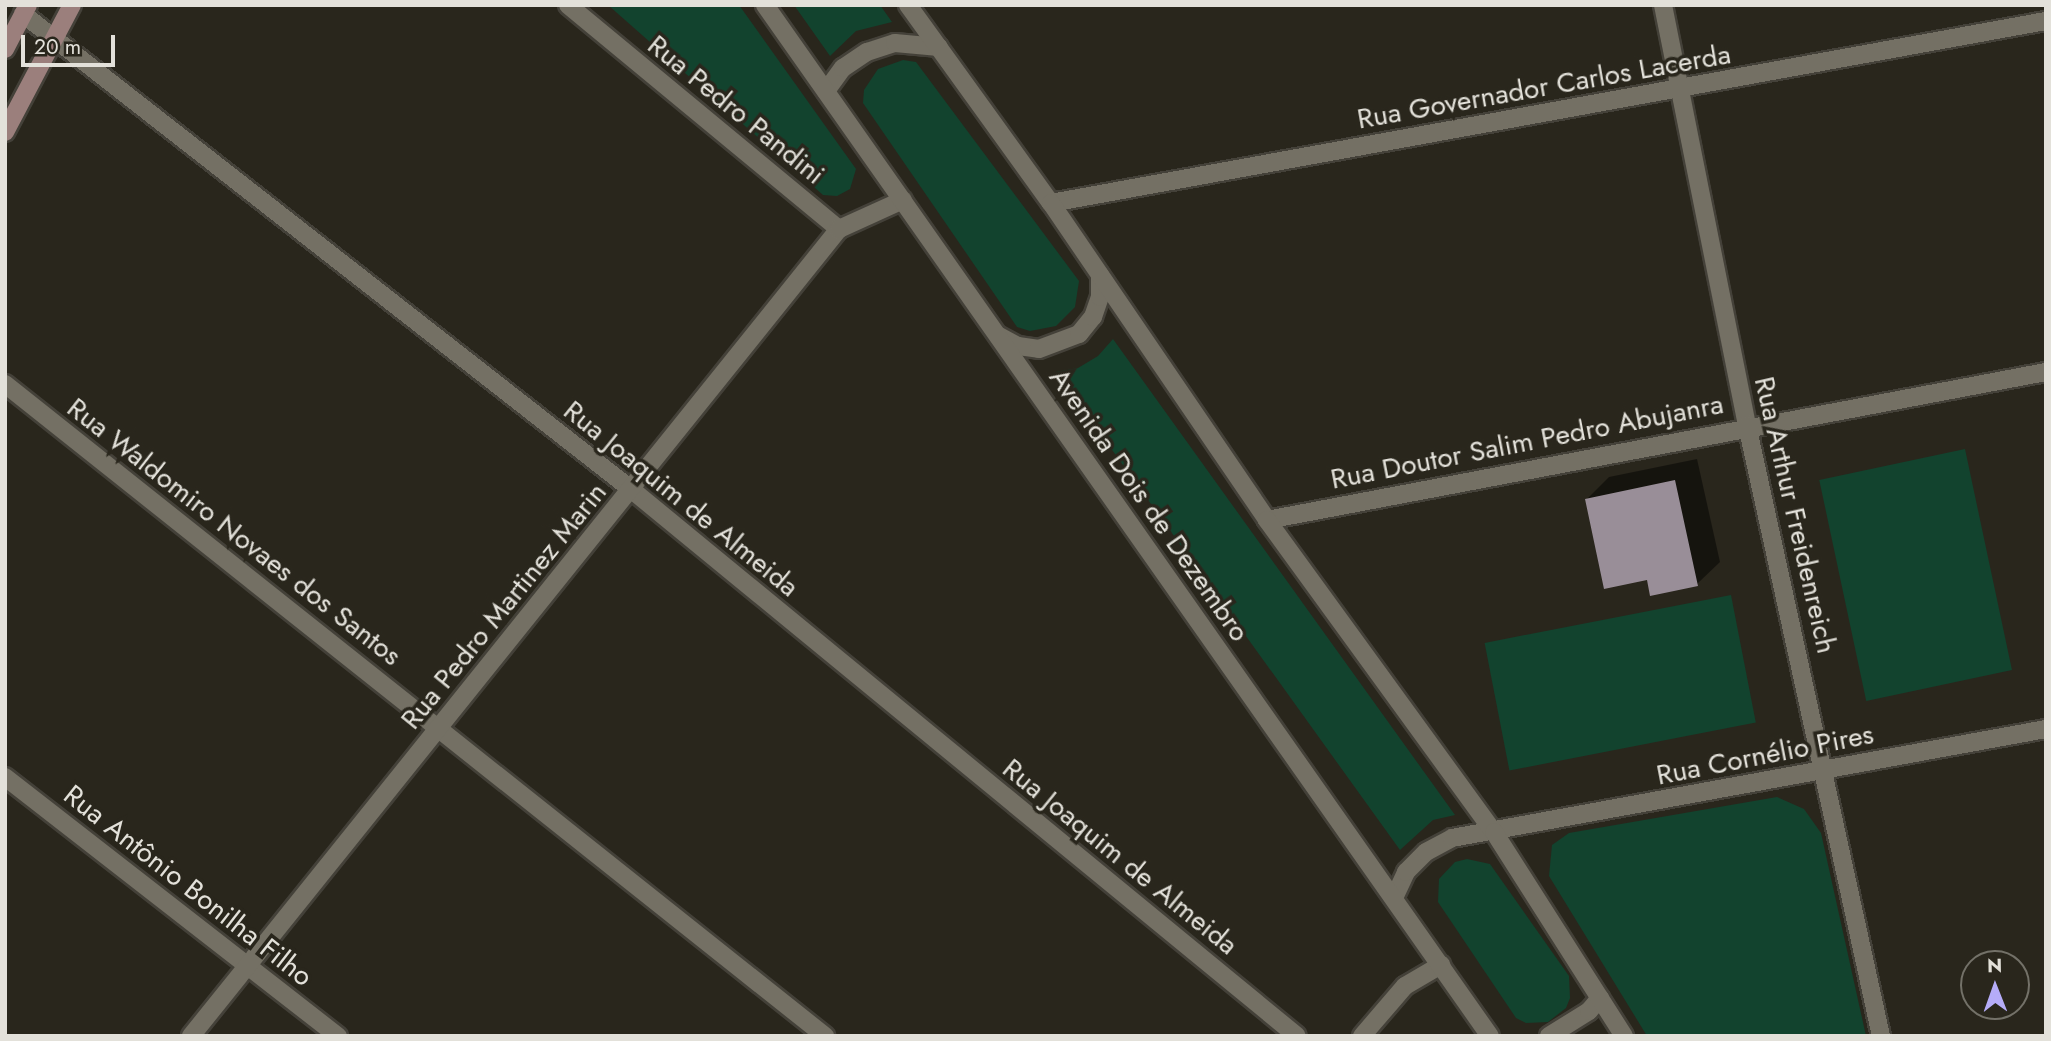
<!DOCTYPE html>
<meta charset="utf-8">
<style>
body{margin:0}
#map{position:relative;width:2051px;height:1041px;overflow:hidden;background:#29261c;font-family:Jost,sans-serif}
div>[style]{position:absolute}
.green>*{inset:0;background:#12432e;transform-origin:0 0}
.shadow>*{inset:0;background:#0007}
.building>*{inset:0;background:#998e98}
.roads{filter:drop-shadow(2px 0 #444139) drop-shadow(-2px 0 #444139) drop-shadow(0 2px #444139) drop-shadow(0 -2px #444139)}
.minor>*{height:18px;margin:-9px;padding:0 9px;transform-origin:9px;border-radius:9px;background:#747064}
.tertiary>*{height:18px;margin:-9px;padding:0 9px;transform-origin:9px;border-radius:9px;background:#747064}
.secondary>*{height:18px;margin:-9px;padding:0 9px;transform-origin:9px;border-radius:9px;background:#9b7f7c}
span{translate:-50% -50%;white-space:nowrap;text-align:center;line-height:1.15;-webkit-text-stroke:7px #29261c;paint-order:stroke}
.street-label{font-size:28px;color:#e3e1da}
.frame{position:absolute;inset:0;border:7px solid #e3e1da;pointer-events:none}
.north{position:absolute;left:1960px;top:950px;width:70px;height:70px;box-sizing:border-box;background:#29261c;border:2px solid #737168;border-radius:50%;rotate:359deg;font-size:19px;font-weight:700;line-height:28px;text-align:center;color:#e3e1da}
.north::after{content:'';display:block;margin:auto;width:24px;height:32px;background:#b5acf8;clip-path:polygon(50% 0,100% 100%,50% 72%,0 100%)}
.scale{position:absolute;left:21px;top:35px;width:94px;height:32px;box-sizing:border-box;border:4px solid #e3e1da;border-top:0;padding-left:9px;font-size:21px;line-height:24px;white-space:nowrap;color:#e3e1da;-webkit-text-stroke:5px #29261c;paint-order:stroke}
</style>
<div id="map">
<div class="green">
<div style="clip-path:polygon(608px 5px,739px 5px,856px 169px,850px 189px,837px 196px,823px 195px)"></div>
<div style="clip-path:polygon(794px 5px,880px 5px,892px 22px,856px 31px,830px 56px)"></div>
<div style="clip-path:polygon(903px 60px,916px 62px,1079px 281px,1075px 307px,1056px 326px,1030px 331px,1017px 327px,863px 103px,864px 90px,878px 69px)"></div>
<div style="clip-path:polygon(1113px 339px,1455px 815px,1433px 820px,1400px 850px,1056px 372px,1078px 368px,1098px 356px)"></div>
<div style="left:1965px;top:449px;width:226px;height:149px;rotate:78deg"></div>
<div style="left:1731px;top:595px;width:130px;height:251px;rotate:79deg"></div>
<div style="clip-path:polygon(1777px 797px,1804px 809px,1821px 833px,1866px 1036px,1647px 1036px,1549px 876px,1552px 845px,1569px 833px)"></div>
<div style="clip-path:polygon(1467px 859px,1490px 864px,1569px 976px,1570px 998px,1566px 1008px,1548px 1022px,1526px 1023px,1516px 1018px,1438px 902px,1439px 879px,1455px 862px)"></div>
</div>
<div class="shadow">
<div style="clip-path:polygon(1697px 459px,1720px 562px,1697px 584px,1586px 500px,1609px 477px)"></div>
</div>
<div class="building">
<div style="clip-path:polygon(1675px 480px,1698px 586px,1650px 596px,1647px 580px,1604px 589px,1585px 499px)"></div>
</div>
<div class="roads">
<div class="minor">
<div style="left:568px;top:5px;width:352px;rotate:39.6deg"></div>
<div style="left:1663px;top:5px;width:428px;rotate:78.7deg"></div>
<div style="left:1747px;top:425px;width:626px;rotate:77.63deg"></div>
<div style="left:23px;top:14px;width:773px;rotate:38.01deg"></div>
<div style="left:632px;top:490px;width:860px;rotate:39.39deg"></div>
<div style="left:826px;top:91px;width:29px;rotate:-54deg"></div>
<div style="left:843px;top:68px;width:29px;rotate:-34deg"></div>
<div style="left:867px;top:52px;width:29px;rotate:-18deg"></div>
<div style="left:895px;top:43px;width:44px;rotate:5.2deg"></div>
<div style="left:1051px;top:203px;width:1012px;rotate:-10.37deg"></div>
<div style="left:999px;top:336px;width:21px;rotate:28deg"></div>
<div style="left:1018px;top:346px;width:21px;rotate:8deg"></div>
<div style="left:1039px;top:349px;width:43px;rotate:-20.6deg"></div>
<div style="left:1079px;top:334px;width:22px;rotate:-51deg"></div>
<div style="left:1093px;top:317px;width:21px;rotate:-71deg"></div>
<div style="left:1100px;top:297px;width:22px;rotate:-90deg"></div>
<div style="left:5px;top:384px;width:1048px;rotate:38.49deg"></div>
<div style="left:1267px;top:520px;width:793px;rotate:-10.76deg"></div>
<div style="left:5px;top:777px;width:422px;rotate:37.9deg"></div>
<div style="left:1394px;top:898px;width:29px;rotate:-65deg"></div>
<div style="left:1406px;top:872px;width:28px;rotate:-45deg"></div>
<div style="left:1426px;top:852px;width:30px;rotate:-28deg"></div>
<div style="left:1452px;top:838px;width:604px;rotate:-10.4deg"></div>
<div style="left:191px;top:1036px;width:1035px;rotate:-51.24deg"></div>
<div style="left:839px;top:229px;width:70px;rotate:-24.4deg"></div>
<div style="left:1362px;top:1036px;width:66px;rotate:-49.3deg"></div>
<div style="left:1405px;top:986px;width:42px;rotate:-30.3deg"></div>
<div style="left:1549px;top:1036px;width:47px;rotate:-32deg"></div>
<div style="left:1589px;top:1011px;width:17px;rotate:-50deg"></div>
</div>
<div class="tertiary">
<div style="left:765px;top:5px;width:1260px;rotate:54.89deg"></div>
<div style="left:908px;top:5px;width:244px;rotate:54.2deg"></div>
<div style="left:1051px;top:203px;width:384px;rotate:55.7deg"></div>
<div style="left:1267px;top:520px;width:386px;rotate:54deg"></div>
<div style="left:1494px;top:832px;width:242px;rotate:57.5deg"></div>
</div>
<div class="secondary">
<div style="left:5px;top:49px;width:50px;rotate:-62.4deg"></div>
<div style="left:5px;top:132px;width:144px;rotate:-62.2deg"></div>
</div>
</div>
<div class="street-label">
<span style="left:1544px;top:87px;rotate:-10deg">Rua Governador Carlos Lacerda</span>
<span style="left:736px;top:110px;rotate:39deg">Rua Pedro Pandini</span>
<span style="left:1527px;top:442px;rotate:-11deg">Rua Doutor Salim Pedro Abujanra</span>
<span style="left:681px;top:499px;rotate:39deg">Rua Joaquim de Almeida</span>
<span style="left:1149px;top:505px;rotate:55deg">Avenida Dois de Dezembro</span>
<span style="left:1795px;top:515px;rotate:77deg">Rua Arthur Freidenreich</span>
<span style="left:234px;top:532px;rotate:38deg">Rua Waldomiro Novaes dos Santos</span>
<span style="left:504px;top:606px;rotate:-51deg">Rua Pedro Martinez Marin</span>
<span style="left:1765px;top:755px;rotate:-11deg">Rua Cornélio Pires</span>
<span style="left:1120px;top:857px;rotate:39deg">Rua Joaquim de Almeida</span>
<span style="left:188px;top:886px;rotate:38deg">Rua Antônio Bonilha Filho</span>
</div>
<div class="frame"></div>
<div class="north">N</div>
<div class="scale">20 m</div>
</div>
